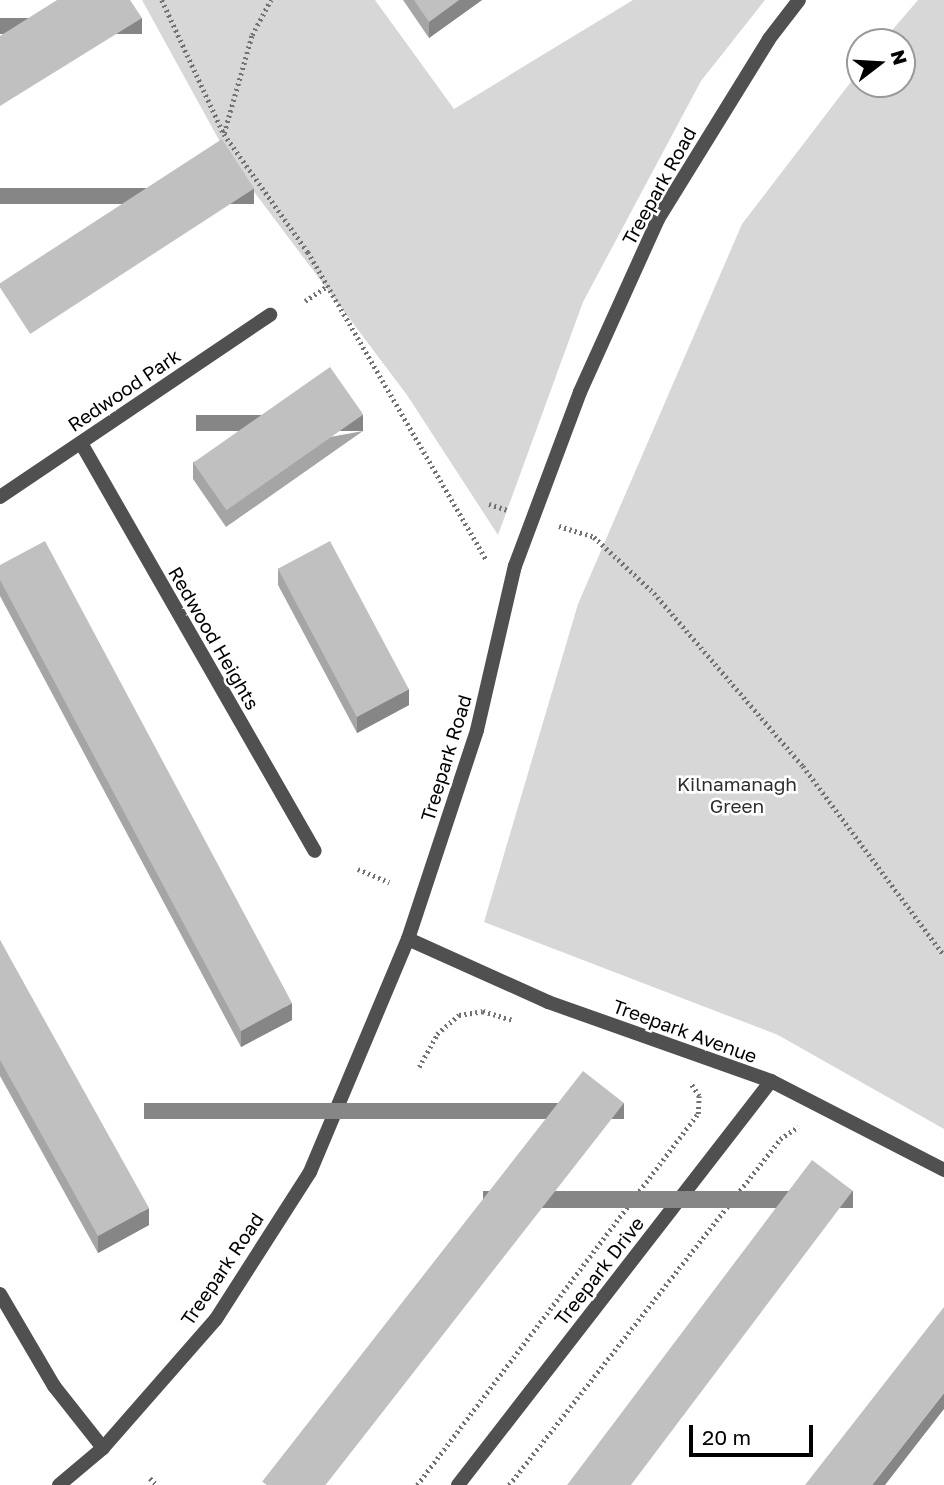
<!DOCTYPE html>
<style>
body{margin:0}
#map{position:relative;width:944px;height:1485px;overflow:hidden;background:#fff;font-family:"Golos Text",sans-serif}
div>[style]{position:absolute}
.green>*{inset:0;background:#d7d7d7}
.path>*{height:4.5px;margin-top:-2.25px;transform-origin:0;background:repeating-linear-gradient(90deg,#727272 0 2px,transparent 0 5.5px)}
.minor>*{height:14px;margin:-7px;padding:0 7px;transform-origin:7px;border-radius:7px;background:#505050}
.tertiary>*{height:14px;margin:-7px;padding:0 7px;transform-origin:7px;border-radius:7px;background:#505050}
.wall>*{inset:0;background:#a5a5a5}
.shaded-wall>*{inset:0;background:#868686;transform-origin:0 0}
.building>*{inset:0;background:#c0c0c0;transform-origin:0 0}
span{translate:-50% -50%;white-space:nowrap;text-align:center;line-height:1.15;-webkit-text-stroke:5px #fff;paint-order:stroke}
.street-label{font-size:19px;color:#000}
.park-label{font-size:19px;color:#2e2e2e}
.north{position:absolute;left:846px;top:28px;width:70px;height:70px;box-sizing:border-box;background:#fff;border:2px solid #999;border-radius:50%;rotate:73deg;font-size:19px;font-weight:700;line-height:28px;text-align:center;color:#000}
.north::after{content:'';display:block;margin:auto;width:24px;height:32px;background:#000;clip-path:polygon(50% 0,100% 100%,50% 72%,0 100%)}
.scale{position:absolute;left:689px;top:1425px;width:124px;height:32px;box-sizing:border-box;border:4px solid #000;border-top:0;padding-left:9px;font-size:21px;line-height:24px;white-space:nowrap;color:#000;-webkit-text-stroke:5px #fff;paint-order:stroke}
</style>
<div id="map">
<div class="green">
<div style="clip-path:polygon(142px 0,375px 0,454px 109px,633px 0,765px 0,701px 81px,583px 302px,498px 535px,407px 395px,230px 160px)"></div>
<div style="clip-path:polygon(918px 0,944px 0,944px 1129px,778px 1035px,484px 922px,578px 604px,742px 224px,860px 70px,860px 84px,902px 84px,902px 42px,882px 42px)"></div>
</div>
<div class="path">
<div style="left:162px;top:0;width:148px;rotate:65.2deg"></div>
<div style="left:224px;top:134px;width:145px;rotate:54.6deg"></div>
<div style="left:308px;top:252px;width:355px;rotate:59.9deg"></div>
<div style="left:224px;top:133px;width:102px;rotate:-74.1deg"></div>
<div style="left:252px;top:35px;width:40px;rotate:-62deg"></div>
<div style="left:305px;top:301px;width:27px;rotate:-34deg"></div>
<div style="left:489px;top:504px;width:19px;rotate:18deg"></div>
<div style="left:559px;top:526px;width:37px;rotate:17deg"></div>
<div style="left:594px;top:537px;width:82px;rotate:43deg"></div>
<div style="left:654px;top:593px;width:228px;rotate:49.3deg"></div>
<div style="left:803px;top:766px;width:236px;rotate:53.3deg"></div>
<div style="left:358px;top:869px;width:34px;rotate:23deg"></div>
<div style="left:419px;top:1067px;width:38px;rotate:-61deg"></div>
<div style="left:437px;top:1034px;width:29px;rotate:-41deg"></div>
<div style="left:459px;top:1015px;width:24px;rotate:-9deg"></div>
<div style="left:483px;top:1011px;width:30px;rotate:17deg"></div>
<div style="left:150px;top:1478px;width:10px;rotate:45deg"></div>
<div style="left:417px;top:1485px;width:465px;rotate:-52.9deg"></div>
<div style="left:698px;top:1114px;width:18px;rotate:-87deg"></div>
<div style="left:699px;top:1096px;width:14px;rotate:-124deg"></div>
<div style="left:509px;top:1485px;width:439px;rotate:-51.9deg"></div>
<div style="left:780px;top:1139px;width:22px;rotate:-34deg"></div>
</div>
<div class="minor">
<div style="left:81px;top:443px;width:470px;rotate:60.2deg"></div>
<div style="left:0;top:497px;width:326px;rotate:-34deg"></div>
<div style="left:408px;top:939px;width:154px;rotate:24.2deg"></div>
<div style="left:548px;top:1002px;width:237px;rotate:19.5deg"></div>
<div style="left:771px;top:1081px;width:195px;rotate:27.2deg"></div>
<div style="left:0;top:1294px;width:107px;rotate:59.6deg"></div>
<div style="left:54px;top:1386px;width:79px;rotate:51.7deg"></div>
<div style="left:458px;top:1485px;width:511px;rotate:-52.23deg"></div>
</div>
<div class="tertiary">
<div style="left:59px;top:1485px;width:57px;rotate:-40.1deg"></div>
<div style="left:103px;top:1448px;width:171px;rotate:-48.8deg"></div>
<div style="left:216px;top:1319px;width:174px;rotate:-57.4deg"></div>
<div style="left:310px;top:1172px;width:253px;rotate:-67.2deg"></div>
<div style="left:408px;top:939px;width:220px;rotate:-71.7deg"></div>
<div style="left:477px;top:730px;width:168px;rotate:-77deg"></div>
<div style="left:515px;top:566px;width:186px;rotate:-69.5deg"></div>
<div style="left:580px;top:392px;width:190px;rotate:-65.7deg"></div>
<div style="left:658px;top:219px;width:211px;rotate:-58.3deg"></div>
<div style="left:769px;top:39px;width:49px;rotate:-52.4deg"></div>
</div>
<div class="wall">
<div style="clip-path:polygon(403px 0,482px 0,429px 38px)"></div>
<div style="clip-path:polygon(363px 431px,226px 527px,193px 479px,193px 462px)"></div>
<div style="clip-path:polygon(0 565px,292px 1020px,241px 1047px,0 596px)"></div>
<div style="clip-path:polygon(278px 568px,409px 705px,357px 733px,278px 585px)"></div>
<div style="clip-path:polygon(0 940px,149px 1225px,98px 1253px,0 1076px)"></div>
</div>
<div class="shaded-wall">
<div style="clip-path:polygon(459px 0,482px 0,429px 38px,429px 22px)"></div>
<div style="left:142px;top:18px;width:16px;height:167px;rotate:90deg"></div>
<div style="left:254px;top:188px;width:16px;height:306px;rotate:90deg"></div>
<div style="left:363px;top:415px;width:16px;height:167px;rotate:90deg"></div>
<div style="clip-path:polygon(409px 689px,409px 705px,357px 733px,357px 717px)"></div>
<div style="clip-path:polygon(292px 1003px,292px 1020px,241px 1047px,241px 1031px)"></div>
<div style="left:624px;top:1103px;width:16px;height:480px;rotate:90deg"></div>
<div style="left:853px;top:1191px;width:17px;height:370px;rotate:90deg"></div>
<div style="clip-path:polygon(149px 1208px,149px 1225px,98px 1253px,98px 1236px)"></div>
<div style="clip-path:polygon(944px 1393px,944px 1409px,885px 1485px,872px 1485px)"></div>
</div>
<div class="building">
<div style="clip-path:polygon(57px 0,130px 0,142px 18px,0 106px,0 36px)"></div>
<div style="clip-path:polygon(414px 0,459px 0,429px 22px)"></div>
<div style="left:222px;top:139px;width:59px;height:267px;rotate:57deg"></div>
<div style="left:330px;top:367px;width:58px;height:167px;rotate:55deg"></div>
<div style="clip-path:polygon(45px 541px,292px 1003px,241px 1031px,0 580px,0 565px)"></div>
<div style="left:330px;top:541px;width:168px;height:59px;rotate:62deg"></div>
<div style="clip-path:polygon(0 940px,149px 1208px,98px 1236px,0 1060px)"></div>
<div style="left:583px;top:1071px;width:52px;height:521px;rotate:38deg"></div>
<div style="left:812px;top:1160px;width:51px;height:410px;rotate:37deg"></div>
<div style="clip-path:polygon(944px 1307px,944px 1393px,872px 1485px,805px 1485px)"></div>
</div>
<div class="street-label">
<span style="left:659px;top:186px;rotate:-61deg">Treepark Road</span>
<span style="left:124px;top:390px;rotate:-34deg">Redwood Park</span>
<span style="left:214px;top:638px;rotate:60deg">Redwood Heights</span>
<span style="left:446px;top:758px;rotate:-73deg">Treepark Road</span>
<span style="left:685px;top:1031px;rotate:20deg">Treepark Avenue</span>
<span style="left:222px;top:1269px;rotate:-56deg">Treepark Road</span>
<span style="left:599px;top:1271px;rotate:-52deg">Treepark Drive</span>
</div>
<div class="park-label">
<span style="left:737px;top:795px">Kilnamanagh<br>Green</span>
</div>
<div class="north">N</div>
<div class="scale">20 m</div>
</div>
